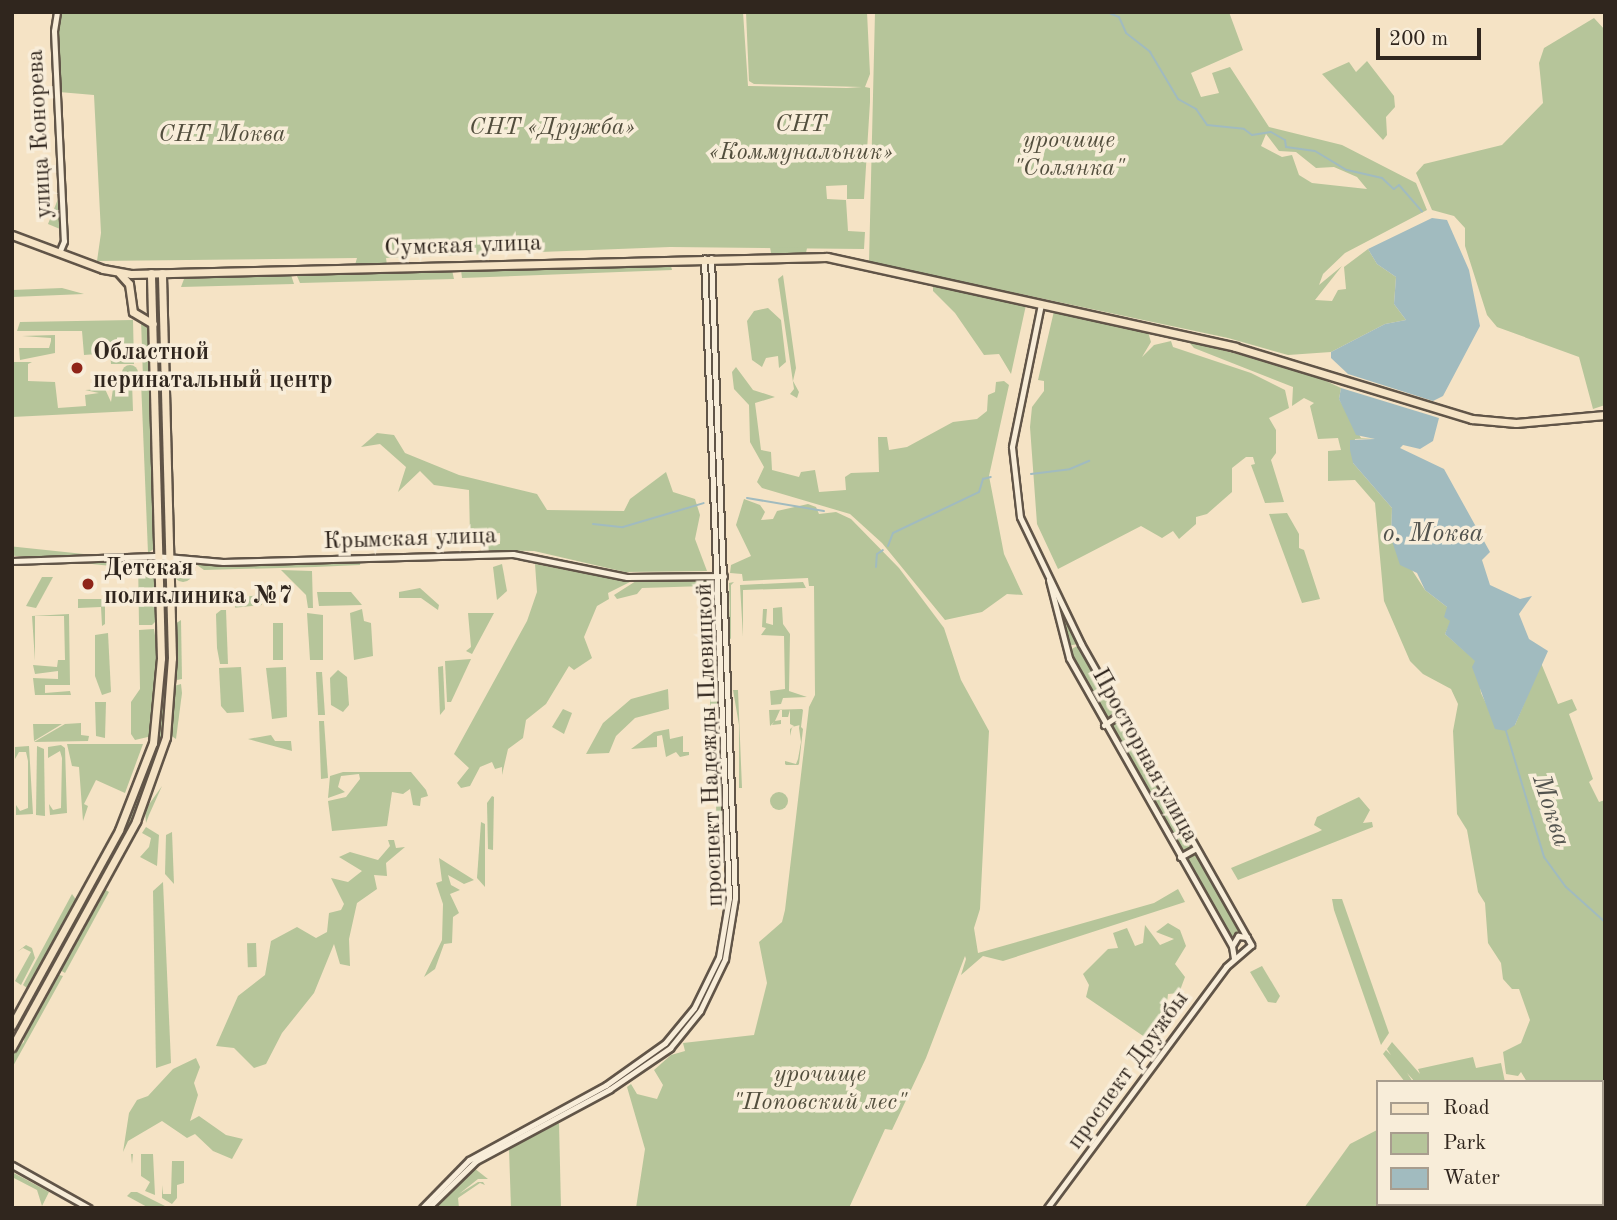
<!DOCTYPE html>
<meta charset="utf-8">
<style>
body{margin:0}
#map{position:relative;width:1617px;height:1220px;overflow:hidden;background:#f5e3c5;font-family:"Old Standard TT",serif}
div>[style]{position:absolute}
.green>*{inset:0;background:#b6c59a;transform-origin:0 0}
.round{border-radius:50%}
.water>*{inset:0;background:#a1bbbf}
.stream>*{height:2px;margin:-1px;padding:0 1px;transform-origin:1px;border-radius:1px;background:#a1bbbf}
.roads{filter:drop-shadow(2px 0 #615548) drop-shadow(-2px 0 #615548) drop-shadow(0 2px #615548) drop-shadow(0 -2px #615548)}
.tertiary>*{height:5px;margin:-2.5px;padding:0 2.5px;transform-origin:2.5px;border-radius:2.5px;background:#f8edd9}
.secondary>*{height:5px;margin:-2.5px;padding:0 2.5px;transform-origin:2.5px;border-radius:2.5px;background:#f8edd9}
.primary>*{height:7px;margin:-3.5px;padding:0 3.5px;transform-origin:3.5px;border-radius:3.5px;background:#f5e3c5}
.dots>*{width:19px;height:19px;translate:-50% -50%;box-sizing:border-box;border:4px solid #f8edd9;border-radius:50%}
span{translate:-50% -50%;white-space:nowrap;text-align:center;line-height:1.15;-webkit-text-stroke:7px #f8edd9;paint-order:stroke}
.park-label{font-size:24px;color:#524e3d;font-style:italic}
.street-label{font-size:24px;color:#30261e}
.poi-label{font-size:24px;color:#30261e;font-weight:700}
.left{translate:0 -50%;text-align:left}
.water-label{font-size:26px;color:#52534e;font-style:italic}
.frame{position:absolute;inset:0;border:14px solid #30261e;pointer-events:none}
.legend{position:absolute;left:1376px;top:1080px;width:228px;height:126px;box-sizing:border-box;background:#f8edd9;border:2px solid #a89d8e;margin:0;padding:9px 12px;list-style:none;font-size:21px;color:#30261e}
.legend li{display:flex;align-items:center;gap:14px;height:35px}
.legend b{width:35px;border:2px solid #a89d8e}
.scale{position:absolute;left:1376px;top:28px;width:105px;height:32px;box-sizing:border-box;border:4px solid #30261e;border-top:0;padding-left:9px;font-size:21px;line-height:24px;white-space:nowrap;color:#30261e;-webkit-text-stroke:5px #f8edd9;paint-order:stroke}
</style>
<div id="map">
<div class="green">
<div style="clip-path:polygon(61px 12px,743px 12px,748px 86px,847px 88px,862px 87px,754px 84px,749px 81px,746px 12px,867px 12px,870px 74px,865px 87px,870px 88px,870px 102px,864px 199px,847px 199px,847px 185px,826px 186px,827px 199px,846px 200px,848px 231px,865px 232px,864px 249px,670px 247px,386px 258px,387px 265px,355px 265px,357px 258px,97px 261px,101px 233px,94px 95px,59px 92px,56px 29px)"></div>
<div style="clip-path:polygon(evenodd,875px 12px,1229px 12px,1243px 50px,1191px 73px,1201px 97px,1219px 93px,1212px 73px,1230px 67px,1269px 127px,1342px 145px,1416px 183px,1427px 210px,1345px 253px,1323px 274px,1319px 285px,1342px 266px,1315px 300px,1332px 301px,1338px 290px,1346px 289px,1344px 267px,1368px 249px,1377px 264px,1396px 277px,1394px 304px,1406px 320px,1385px 324px,1331px 352px,1288px 355px,1228px 338px,869px 262px,875px 12px,1266px 134px,1279px 151px,1296px 152px,1316px 168px,1334px 167px,1357px 177px,1367px 189px,1312px 183px,1299px 175px,1292px 155px,1282px 157px,1261px 146px,1266px 134px)"></div>
<div style="clip-path:polygon(1594px 18px,1605px 30px,1605px 405px,1593px 409px,1579px 357px,1497px 327px,1487px 315px,1465px 246px,1465px 228px,1454px 216px,1432px 210px,1416px 173px,1424px 164px,1502px 145px,1543px 103px,1539px 63px,1544px 48px)"></div>
<div style="clip-path:polygon(1367px 61px,1394px 96px,1395px 107px,1386px 117px,1387px 135px,1383px 140px,1322px 74px,1349px 62px,1356px 72px)"></div>
<div style="clip-path:polygon(60px 194px,60px 229px,48px 224px)"></div>
<div style="clip-path:polygon(770px 247px,807px 248px,806px 253px,771px 253px)"></div>
<div style="clip-path:polygon(671px 266px,672px 270px,462px 278px,461px 270px)"></div>
<div style="clip-path:polygon(452px 270px,454px 279px,300px 283px,297px 276px)"></div>
<div style="clip-path:polygon(291px 275px,294px 284px,181px 287px,184px 279px)"></div>
<div style="clip-path:polygon(783px 275px,796px 368px,793px 381px,799px 392px,797px 398px,790px 394px,794px 389px,778px 279px)"></div>
<div style="clip-path:polygon(933px 284px,1026px 305px,1011px 374px,999px 354px,984px 355px,955px 313px,933px 291px)"></div>
<div style="clip-path:polygon(62px 288px,84px 294px,12px 297px,12px 290px)"></div>
<div style="clip-path:polygon(768px 308px,781px 320px,786px 362px,779px 368px,778px 356px,766px 358px,762px 367px,752px 360px,747px 321px,754px 311px)"></div>
<div style="clip-path:polygon(1054px 311px,1148px 332px,1151px 342px,1142px 357px,1154px 345px,1171px 341px,1173px 347px,1251px 373px,1285px 390px,1289px 408px,1269px 418px,1276px 430px,1276px 453px,1271px 460px,1284px 502px,1265px 503px,1251px 465px,1255px 464px,1253px 457px,1246px 457px,1232px 468px,1232px 492px,1207px 514px,1196px 517px,1196px 524px,1179px 539px,1173px 531px,1162px 538px,1141px 526px,1058px 569px,1037px 524px,1030px 427px,1032px 407px,1044px 391px,1044px 381px,1038px 380px)"></div>
<div style="left:158px;top:312px;width:235px;height:2px;rotate:88deg"></div>
<div style="clip-path:polygon(133px 320px,134px 364px,111px 364px,110px 353px,84px 355px,82px 331px,17px 331px,20px 322px)"></div>
<div style="clip-path:polygon(141px 320px,149px 329px,149px 378px,143px 378px)"></div>
<div style="clip-path:polygon(22px 336px,55px 335px,55px 353px,20px 360px,19px 348px,49px 348px,51px 341px,51px 338px)"></div>
<div style="clip-path:polygon(1188px 341px,1309px 373px,1341px 388px,1339px 399px,1361px 438px,1375px 438px,1355px 439px,1353px 463px,1392px 508px,1391px 538px,1425px 590px,1447px 607px,1451px 621px,1445px 634px,1476px 661px,1481px 693px,1494px 720px,1515px 725px,1541px 663px,1558px 704px,1572px 699px,1577px 710px,1569px 714px,1593px 779px,1589px 782px,1599px 802px,1605px 800px,1605px 1204px,1601px 1082px,1527px 1082px,1521px 1072px,1518px 1076px,1506px 1074px,1503px 1052px,1521px 1043px,1530px 1020px,1519px 989px,1512px 989px,1503px 979px,1501px 963px,1488px 943px,1485px 903px,1478px 892px,1467px 830px,1457px 814px,1453px 731px,1458px 704px,1451px 689px,1423px 674px,1410px 661px,1384px 601px,1375px 503px,1355px 480px,1328px 481px,1328px 451px,1341px 450px,1338px 438px,1318px 439px,1310px 406px,1314px 403px,1304px 398px,1292px 406px,1293px 387px,1194px 348px)"></div>
<div style="clip-path:polygon(12px 362px,32px 362px,28px 364px,28px 381px,55px 382px,58px 408px,86px 406px,85px 395px,99px 393px,85px 390px,105px 389px,111px 402px,114px 382px,137px 381px,132px 382px,133px 411px,12px 417px)"></div>
<div class="round" style="left:122px;top:365px;width:16px;height:16px"></div>
<div style="clip-path:polygon(736px 367px,753px 390px,775px 397px,755px 403px,761px 450px,771px 452px,772px 470px,799px 477px,801px 472px,815px 470px,819px 492px,846px 490px,845px 477px,851px 473px,879px 472px,878px 437px,887px 437px,889px 450px,907px 447px,953px 422px,977px 419px,987px 411px,988px 395px,995px 392px,996px 382px,1004px 381px,1009px 385px,989px 476px,1004px 554px,1023px 595px,1007px 594px,982px 612px,945px 620px,882px 543px,850px 514px,762px 488px,757px 482px,764px 467px,750px 442px,749px 405px,734px 389px,732px 372px)"></div>
<div style="clip-path:polygon(141px 381px,151px 381px,155px 548px,148px 553px)"></div>
<div style="clip-path:polygon(377px 433px,394px 435px,405px 453px,459px 475px,537px 494px,547px 510px,624px 511px,630px 499px,666px 472px,673px 492px,695px 499px,700px 515px,695px 539px,707px 571px,625px 572px,534px 551px,483px 550px,482px 545px,500px 544px,500px 533px,470px 536px,469px 490px,434px 485px,420px 471px,398px 492px,406px 467px,380px 444px,361px 447px)"></div>
<div style="clip-path:polygon(744px 499px,760px 505px,765px 512px,761px 520px,773px 519px,777px 511px,808px 504px,816px 507px,819px 514px,836px 512px,851px 519px,899px 568px,944px 628px,961px 680px,989px 731px,980px 909px,974px 928px,978px 953px,1154px 903px,1178px 889px,1185px 902px,1003px 961px,983px 956px,961px 975px,966px 959px,965px 956px,926px 1058px,892px 1130px,885px 1129px,849px 1208px,636px 1208px,645px 1149px,627px 1087px,631px 1084px,637px 1094px,657px 1099px,663px 1085px,654px 1070px,671px 1055px,685px 1051px,683px 1043px,754px 1035px,767px 983px,759px 942px,782px 922px,785px 910px,809px 707px,815px 695px,814px 586px,809px 586px,808px 578px,743px 581px,742px 574px,730px 573px,731px 565px,751px 556px,736px 525px)"></div>
<div style="clip-path:polygon(1287px 513px,1299px 534px,1299px 548px,1304px 550px,1320px 599px,1302px 603px,1269px 514px)"></div>
<div style="clip-path:polygon(138px 558px,153px 559px,149px 563px,156px 565px,158px 619px,152px 625px,139px 625px)"></div>
<div style="left:131px;top:559px;width:9px;height:119px;rotate:96deg"></div>
<div style="clip-path:polygon(361px 560px,360px 565px,315px 567px,204px 570px,197px 565px)"></div>
<div class="round" style="left:173px;top:562px;width:20px;height:20px"></div>
<div style="clip-path:polygon(502px 564px,507px 591px,497px 600px,493px 567px)"></div>
<div style="clip-path:polygon(535px 564px,630px 582px,608px 593px,609px 599px,597px 606px,584px 637px,592px 658px,574px 670px,569px 666px,546px 704px,526px 720px,523px 738px,508px 749px,502px 775px,502px 767px,495px 769px,492px 762px,480px 767px,470px 786px,461px 788px,457px 783px,469px 768px,454px 754px,527px 621px,537px 592px)"></div>
<div style="clip-path:polygon(165px 566px,169px 665px,164px 730px,146px 791px,124px 834px,151px 766px,161px 721px)"></div>
<div style="clip-path:polygon(281px 570px,312px 571px,313px 608px,308px 608px,306px 595px)"></div>
<div style="clip-path:polygon(42px 577px,53px 577px,36px 608px,26px 606px)"></div>
<div style="clip-path:polygon(710px 578px,714px 628px,715px 583px,718px 681px,709px 683px,706px 586px,642px 588px,637px 594px,617px 599px,614px 595px,636px 581px)"></div>
<div style="clip-path:polygon(734px 582px,731px 585px,731px 639px,729px 638px,727px 583px,730px 621px,729px 583px)"></div>
<div style="clip-path:polygon(803px 582px,806px 588px,743px 590px,743px 637px,740px 585px)"></div>
<div style="clip-path:polygon(420px 588px,439px 605px,438px 610px,421px 598px,399px 598px,399px 592px)"></div>
<div style="clip-path:polygon(317px 592px,351px 592px,362px 605px,319px 606px)"></div>
<div style="left:261px;top:595px;width:10px;height:27px;rotate:84deg"></div>
<div style="clip-path:polygon(1059px 596px,1070px 628px,1078px 644px,1067px 646px)"></div>
<div style="clip-path:polygon(78px 599px,105px 599px,105px 624px,102px 626px,101px 607px,78px 608px)"></div>
<div style="clip-path:polygon(782px 607px,783px 624px,790px 634px,789px 691px,807px 697px,783px 698px,781px 704px,771px 705px,770px 691px,785px 689px,784px 636px,761px 635px,766px 628px,762px 627px,763px 609px,767px 609px,766px 623px,773px 625px,773px 608px)"></div>
<div style="clip-path:polygon(362px 609px,364px 621px,371px 623px,373px 656px,354px 660px,350px 613px)"></div>
<div style="clip-path:polygon(221px 610px,226px 610px,228px 664px,220px 664px,217px 648px,216px 614px)"></div>
<div style="clip-path:polygon(307px 613px,323px 615px,323px 660px,310px 660px)"></div>
<div style="clip-path:polygon(468px 613px,494px 613px,472px 654px,466px 651px,471px 647px)"></div>
<div style="clip-path:polygon(69px 614px,70px 685px,45px 685px,45px 693px,70px 691px,71px 695px,35px 695px,33px 678px,58px 679px,58px 671px,35px 674px,33px 665px,57px 667px,58px 660px,65px 660px,64px 616px,35px 616px,35px 661px,32px 616px)"></div>
<div style="clip-path:polygon(181px 620px,182px 679px,177px 680px,175px 624px)"></div>
<div style="left:273px;top:623px;width:10px;height:37px"></div>
<div style="clip-path:polygon(154px 629px,159px 661px,152px 736px,135px 740px,131px 734px,131px 702px,140px 689px,139px 630px)"></div>
<div style="clip-path:polygon(108px 633px,111px 692px,102px 695px,95px 676px,95px 635px)"></div>
<div style="left:1079px;top:645px;width:77px;height:11px;rotate:61deg"></div>
<div style="clip-path:polygon(471px 659px,451px 702px,447px 702px,445px 661px)"></div>
<div style="clip-path:polygon(443px 666px,445px 709px,440px 715px,438px 667px)"></div>
<div style="clip-path:polygon(241px 667px,244px 712px,227px 713px,221px 706px,219px 668px)"></div>
<div style="clip-path:polygon(286px 667px,287px 717px,272px 719px,266px 668px)"></div>
<div style="clip-path:polygon(338px 670px,347px 677px,349px 705px,343px 712px,331px 705px,330px 678px)"></div>
<div style="clip-path:polygon(316px 672px,322px 672px,325px 715px,318px 715px)"></div>
<div style="clip-path:polygon(181px 684px,182px 693px,176px 739px,170px 735px,171px 722px,174px 686px)"></div>
<div style="clip-path:polygon(710px 684px,715px 684px,716px 695px,719px 687px,720px 718px,713px 727px,720px 766px,710px 765px)"></div>
<div style="clip-path:polygon(668px 689px,669px 709px,635px 718px,616px 736px,609px 753px,586px 754px,603px 723px,631px 699px)"></div>
<div style="clip-path:polygon(733px 690px,738px 690px,742px 788px,739px 788px,739px 725px)"></div>
<div style="clip-path:polygon(95px 702px,106px 702px,105px 738px,96px 736px)"></div>
<div style="clip-path:polygon(563px 709px,572px 713px,564px 734px,552px 727px)"></div>
<div style="clip-path:polygon(802px 709px,803px 710px,801px 727px,803px 729px,799px 764px,798px 765px,786px 765px,785px 764px,785px 761px,796px 764px,798px 759px,801px 742px,799px 728px,802px 710px,800px 725px,792px 727px,790px 736px,790px 729px,794px 726px,790px 724px,790px 710px,788px 717px,782px 717px,782px 710px,780px 710px,775px 721px,781px 720px,781px 724px,772px 725px,774px 722px,770px 726px,769px 710px)"></div>
<div style="clip-path:polygon(1116px 720px,1192px 846px,1183px 853px,1108px 725px)"></div>
<div style="clip-path:polygon(319px 721px,324px 721px,328px 778px,321px 779px)"></div>
<div style="clip-path:polygon(81px 723px,81px 735px,89px 736px,88px 741px,34px 742px,65px 724px)"></div>
<div style="clip-path:polygon(33px 724px,62px 724px,34px 741px)"></div>
<div style="clip-path:polygon(669px 729px,670px 739px,683px 736px,683px 752px,689px 752px,689px 755px,680px 757px,676px 752px,666px 757px,662px 735px,657px 736px,657px 747px,631px 749px,654px 732px)"></div>
<div style="clip-path:polygon(271px 735px,275px 741px,291px 741px,292px 751px,248px 739px)"></div>
<div style="clip-path:polygon(67px 744px,143px 744px,125px 793px,96px 780px,84px 804px,88px 806px,83px 821px,79px 767px,72px 766px)"></div>
<div style="clip-path:polygon(61px 745px,65px 748px,67px 813px,50px 815px,49px 804px,53px 810px,61px 808px,62px 758px,60px 751px,48px 758px,48px 747px)"></div>
<div style="clip-path:polygon(29px 746px,33px 814px,16px 815px,16px 805px,20px 811px,28px 808px,28px 761px,26px 752px,19px 752px,15px 759px,15px 747px)"></div>
<div style="clip-path:polygon(37px 746px,44px 749px,45px 816px,36px 815px)"></div>
<div style="clip-path:polygon(715px 770px,719px 770px,720px 782px,722px 771px,724px 836px,717px 836px)"></div>
<div style="clip-path:polygon(402px 772px,411px 772px,426px 790px,428px 796px,421px 798px,420px 806px,413px 805px,410px 789px,403px 794px,392px 792px,387px 826px,332px 831px,328px 801px,346px 797px,360px 779px,359px 774px,341px 776px,338px 787px,345px 792px,328px 798px,330px 776px,343px 772px)"></div>
<div style="clip-path:polygon(162px 786px,149px 815px,146px 823px,145px 810px)"></div>
<div class="round" style="left:770px;top:792px;width:18px;height:18px"></div>
<div style="clip-path:polygon(492px 796px,494px 797px,493px 850px,488px 849px,487px 803px)"></div>
<div style="clip-path:polygon(1359px 797px,1370px 810px,1363px 823px,1372px 822px,1373px 827px,1238px 880px,1231px 868px,1318px 832px,1322px 830px,1314px 825px,1317px 817px)"></div>
<div style="clip-path:polygon(481px 822px,485px 824px,485px 887px,477px 878px)"></div>
<div style="clip-path:polygon(146px 827px,159px 835px,157px 866px,140px 857px,149px 847px,151px 838px,142px 833px)"></div>
<div style="clip-path:polygon(172px 832px,174px 884px,165px 874px,166px 835px)"></div>
<div style="clip-path:polygon(388px 840px,394px 840px,396px 848px,405px 847px,386px 863px,387px 876px,374px 875px,377px 889px,357px 903px,349px 939px,350px 966px,340px 964px,334px 944px,314px 993px,282px 1033px,266px 1064px,254px 1068px,234px 1048px,216px 1046px,238px 996px,265px 975px,271px 941px,297px 927px,316px 938px,327px 932px,329px 913px,341px 910px,344px 904px,331px 878px,348px 882px,362px 871px,339px 857px,350px 852px,378px 860px,390px 846px)"></div>
<div style="clip-path:polygon(118px 843px,94px 892px,90px 890px,115px 844px)"></div>
<div style="clip-path:polygon(1195px 852px,1187px 857px,1196px 852px,1243px 933px,1231px 939px,1184px 859px,1184px 856px)"></div>
<div style="clip-path:polygon(439px 858px,474px 880px,464px 884px,448px 875px,451px 885px,460px 890px,450px 894px,459px 913px,453px 917px,452px 943px,444px 944px,435px 969px,424px 977px,442px 940px,443px 904px,436px 883px,442px 881px)"></div>
<div style="clip-path:polygon(163px 882px,171px 1063px,156px 1068px,153px 891px)"></div>
<div style="clip-path:polygon(104px 889px,109px 892px,65px 973px,58px 969px)"></div>
<div style="clip-path:polygon(89px 892px,93px 894px,12px 1040px,12px 1032px)"></div>
<div style="clip-path:polygon(72px 894px,77px 901px,27px 988px,23px 985px)"></div>
<div style="clip-path:polygon(1342px 899px,1389px 1033px,1381px 1045px,1334px 910px,1332px 899px)"></div>
<div style="clip-path:polygon(1168px 923px,1180px 930px,1186px 946px,1175px 964px,1185px 977px,1179px 993px,1168px 994px,1167px 1003px,1173px 1015px,1152px 1042px,1086px 997px,1089px 985px,1083px 974px,1108px 949px,1118px 948px,1113px 933px,1127px 928px,1135px 946px,1143px 943px,1145px 925px,1160px 945px,1174px 939px,1156px 932px)"></div>
<div style="left:256px;top:943px;width:24px;height:9px;rotate:88deg"></div>
<div style="clip-path:polygon(26px 945px,32px 948px,35px 958px,21px 985px,15px 981px,31px 952px,23px 948px,17px 952px)"></div>
<div style="clip-path:polygon(1262px 966px,1280px 996px,1276px 1003px,1268px 1002px,1250px 972px)"></div>
<div style="clip-path:polygon(56px 974px,63px 976px,12px 1068px,12px 1053px,24px 1042px,25px 1029px)"></div>
<div style="clip-path:polygon(1392px 1042px,1420px 1074px,1418px 1069px,1473px 1057px,1476px 1068px,1501px 1063px,1505px 1082px,1415px 1082px,1407px 1073px,1413px 1082px,1405px 1082px,1383px 1054px,1386px 1050px,1391px 1055px,1387px 1049px)"></div>
<div style="clip-path:polygon(196px 1058px,200px 1067px,194px 1083px,198px 1095px,190px 1121px,199px 1116px,226px 1135px,243px 1139px,232px 1159px,213px 1151px,195px 1134px,187px 1138px,162px 1121px,128px 1141px,123px 1152px,129px 1113px,137px 1100px,148px 1096px,173px 1069px)"></div>
<div style="clip-path:polygon(559px 1123px,561px 1208px,511px 1208px,509px 1149px)"></div>
<div style="clip-path:polygon(1377px 1130px,1377px 1204px,1469px 1208px,1304px 1208px,1350px 1144px)"></div>
<div style="clip-path:polygon(131px 1154px,153px 1154px,155px 1195px,145px 1191px,150px 1182px,141px 1176px,141px 1154px,133px 1154px,132px 1164px)"></div>
<div style="clip-path:polygon(172px 1161px,184px 1161px,184px 1183px,177px 1185px,177px 1198px,172px 1204px,162px 1198px,162px 1185px,163px 1194px,171px 1194px)"></div>
<div style="clip-path:polygon(474px 1168px,488px 1179px,478px 1179px,459px 1194px,478px 1182px,483px 1182px,485px 1185px,480px 1183px,458px 1198px,459px 1208px,432px 1208px)"></div>
<div style="clip-path:polygon(12px 1172px,49px 1192px,42px 1206px,37px 1190px,12px 1177px)"></div>
<div style="clip-path:polygon(131px 1192px,137px 1192px,169px 1208px,149px 1208px,127px 1196px)"></div>
</div>
<div class="water">
<div style="clip-path:polygon(1432px 218px,1447px 220px,1469px 270px,1480px 326px,1443px 396px,1433px 401px,1348px 374px,1331px 358px,1331px 352px,1385px 324px,1406px 320px,1394px 304px,1396px 277px,1377px 264px,1368px 249px)"></div>
<div style="clip-path:polygon(1341px 388px,1439px 418px,1433px 441px,1420px 449px,1403px 445px,1400px 448px,1444px 469px,1490px 552px,1482px 560px,1490px 585px,1520px 599px,1532px 596px,1519px 614px,1529px 639px,1548px 651px,1515px 725px,1506px 731px,1495px 729px,1472px 667px,1475px 661px,1445px 634px,1450px 621px,1444px 617px,1447px 607px,1425px 590px,1417px 573px,1400px 565px,1391px 538px,1392px 508px,1353px 463px,1350px 450px,1350px 440px,1375px 439px,1356px 435px,1339px 399px)"></div>
</div>
<div class="stream">
<div style="left:1107px;top:12px;width:13px;rotate:23deg"></div>
<div style="left:1119px;top:17px;width:17px;rotate:66deg"></div>
<div style="left:1126px;top:33px;width:31px;rotate:38deg"></div>
<div style="left:1150px;top:52px;width:55px;rotate:59.2deg"></div>
<div style="left:1178px;top:99px;width:21px;rotate:29deg"></div>
<div style="left:1196px;top:109px;width:19px;rotate:55deg"></div>
<div style="left:1207px;top:125px;width:37px;rotate:6deg"></div>
<div style="left:1244px;top:129px;width:10px;rotate:37deg"></div>
<div style="left:1252px;top:135px;width:19px;rotate:-9deg"></div>
<div style="left:1271px;top:132px;width:16px;rotate:30deg"></div>
<div style="left:1285px;top:140px;width:7px;rotate:82deg"></div>
<div style="left:1286px;top:147px;width:29px;rotate:8deg"></div>
<div style="left:1315px;top:151px;width:37px;rotate:31deg"></div>
<div style="left:1347px;top:170px;width:36px;rotate:13deg"></div>
<div style="left:1382px;top:178px;width:16px;rotate:43deg"></div>
<div style="left:1394px;top:189px;width:6px;rotate:-39deg"></div>
<div style="left:1399px;top:185px;width:35px;rotate:49deg"></div>
<div style="left:1031px;top:474px;width:39px;rotate:-7deg"></div>
<div style="left:1070px;top:469px;width:21px;rotate:-23deg"></div>
<div style="left:747px;top:498px;width:78px;rotate:9.6deg"></div>
<div style="left:593px;top:524px;width:30px;rotate:6deg"></div>
<div style="left:623px;top:527px;width:84px;rotate:-16.5deg"></div>
<div style="left:888px;top:546px;width:14px;rotate:-69deg"></div>
<div style="left:893px;top:533px;width:95px;rotate:-25.5deg"></div>
<div style="left:979px;top:492px;width:14px;rotate:-73deg"></div>
<div style="left:983px;top:479px;width:8px;rotate:-14deg"></div>
<div style="left:876px;top:567px;width:13px;rotate:-86deg"></div>
<div style="left:877px;top:554px;width:7px;rotate:-34deg"></div>
<div style="left:1506px;top:731px;width:132px;rotate:73.2deg"></div>
<div style="left:1544px;top:857px;width:37px;rotate:54deg"></div>
<div style="left:1566px;top:887px;width:52px;rotate:41.9deg"></div>
</div>
<div class="roads">
<div class="tertiary">
<div style="left:57px;top:12px;width:19px;rotate:99deg"></div>
<div style="left:54px;top:31px;width:210px;rotate:87.3deg"></div>
<div style="left:64px;top:241px;width:13px;rotate:113deg"></div>
<div style="left:12px;top:561px;width:143px;rotate:-2deg"></div>
<div style="left:155px;top:556px;width:68px;rotate:5deg"></div>
<div style="left:223px;top:562px;width:290px;rotate:-1.6deg"></div>
<div style="left:513px;top:554px;width:116px;rotate:11.4deg"></div>
<div style="left:627px;top:577px;width:97px;rotate:-0.6deg"></div>
</div>
<div class="secondary">
<div style="left:1041px;top:304px;width:146px;rotate:101.5deg"></div>
<div style="left:1012px;top:447px;width:70px;rotate:83.5deg"></div>
<div style="left:1020px;top:517px;width:141px;rotate:64.3deg"></div>
<div style="left:1081px;top:644px;width:346px;rotate:60.5deg"></div>
<div style="left:1251px;top:945px;width:33px;rotate:139deg"></div>
<div style="left:1226px;top:967px;width:300px;rotate:126.6deg"></div>
<div style="left:1049px;top:580px;width:81px;rotate:75.6deg"></div>
<div style="left:1069px;top:658px;width:331px;rotate:60.5deg"></div>
<div style="left:1232px;top:946px;width:12px;rotate:81deg"></div>
<div style="left:1104px;top:725px;width:18px;rotate:-34deg"></div>
<div style="left:1180px;top:857px;width:18px;rotate:-29deg"></div>
<div style="left:1232px;top:946px;width:12px;rotate:-59deg"></div>
<div style="left:1238px;top:936px;width:9px;rotate:6deg"></div>
<div style="left:12px;top:1165px;width:88px;rotate:29.2deg"></div>
<div style="left:422px;top:1208px;width:67px;rotate:-45.6deg"></div>
<div style="left:469px;top:1160px;width:156px;rotate:-28.7deg"></div>
<div style="left:606px;top:1085px;width:72px;rotate:-35.4deg"></div>
<div style="left:665px;top:1043px;width:45px;rotate:-50.4deg"></div>
<div style="left:694px;top:1008px;width:57px;rotate:-63.9deg"></div>
<div style="left:719px;top:957px;width:60px;rotate:-80.4deg"></div>
<div style="left:729px;top:898px;width:640px;rotate:-92.24deg"></div>
<div style="left:428px;top:1208px;width:67px;rotate:-44.4deg"></div>
<div style="left:476px;top:1161px;width:152px;rotate:-28.2deg"></div>
<div style="left:610px;top:1089px;width:73px;rotate:-34.3deg"></div>
<div style="left:670px;top:1048px;width:48px;rotate:-51deg"></div>
<div style="left:700px;top:1011px;width:58px;rotate:-64.3deg"></div>
<div style="left:725px;top:959px;width:62px;rotate:-80.7deg"></div>
<div style="left:735px;top:898px;width:640px;rotate:-92.15deg"></div>
</div>
<div class="primary">
<div style="left:12px;top:235px;width:97px;rotate:20.5deg"></div>
<div style="left:103px;top:269px;width:28px;rotate:10deg"></div>
<div style="left:131px;top:274px;width:696px;rotate:-1.4deg"></div>
<div style="left:827px;top:257px;width:418px;rotate:12.4deg"></div>
<div style="left:1235px;top:347px;width:248px;rotate:16.9deg"></div>
<div style="left:1472px;top:419px;width:44px;rotate:5.2deg"></div>
<div style="left:1516px;top:423px;width:89px;rotate:-5.1deg"></div>
<div style="left:120px;top:274px;width:13px;rotate:48deg"></div>
<div style="left:129px;top:284px;width:28px;rotate:82deg"></div>
<div style="left:133px;top:312px;width:23px;rotate:31deg"></div>
<div style="left:12px;top:1025px;width:222px;rotate:-61.2deg"></div>
<div style="left:119px;top:830px;width:93px;rotate:-68.7deg"></div>
<div style="left:153px;top:743px;width:85px;rotate:-84.6deg"></div>
<div style="left:161px;top:658px;width:385px;rotate:-91.5deg"></div>
<div style="left:12px;top:1047px;width:258px;rotate:-61.2deg"></div>
<div style="left:136px;top:821px;width:89px;rotate:-70.3deg"></div>
<div style="left:166px;top:737px;width:79px;rotate:-85.7deg"></div>
<div style="left:172px;top:658px;width:385px;rotate:-91.5deg"></div>
</div>
</div>
<div class="dots">
<div style="left:77px;top:368px;background:#8f2418"></div>
<div style="left:88px;top:584px;background:#8f2418"></div>
</div>
<div class="park-label">
<span style="left:801px;top:140px">СНТ<br>«Коммунальник»</span>
<span style="left:552px;top:129px">СНТ «Дружба»</span>
<span style="left:222px;top:136px">СНТ Моква</span>
<span style="left:1069px;top:156px">урочище<br>"Солянка"</span>
<span style="left:820px;top:1090px">урочище<br>"Поповский лес"</span>
</div>
<div class="street-label">
<span style="left:41px;top:134px;rotate:-93deg">улица Конорева</span>
<span style="left:463px;top:247px;rotate:-2deg">Сумская улица</span>
<span style="left:410px;top:540px;rotate:-2deg">Крымская улица</span>
<span style="left:711px;top:745px;rotate:-92deg">проспект Надежды Плевицкой</span>
<span style="left:1144px;top:756px;rotate:61deg">Просторная улица</span>
<span style="left:1129px;top:1071px;rotate:-54deg">проспект Дружбы</span>
</div>
<div class="poi-label">
<span class="left" style="left:93px;top:368px">Областной<br>перинатальный центр</span>
<span class="left" style="left:104px;top:584px">Детская<br>поликлиника №7</span>
</div>
<div class="water-label">
<span style="left:1433px;top:535px">о. Моква</span>
<span style="left:1550px;top:811px;rotate:72deg">Моква</span>
</div>
<div class="frame"></div>
<ul class="legend">
<li><b style="height:9px;background:#f5e3c5"></b>Road</li>
<li><b style="height:19px;background:#b6c59a"></b>Park</li>
<li><b style="height:19px;background:#a1bbbf"></b>Water</li>
</ul>
<div class="scale">200 m</div>
</div>
